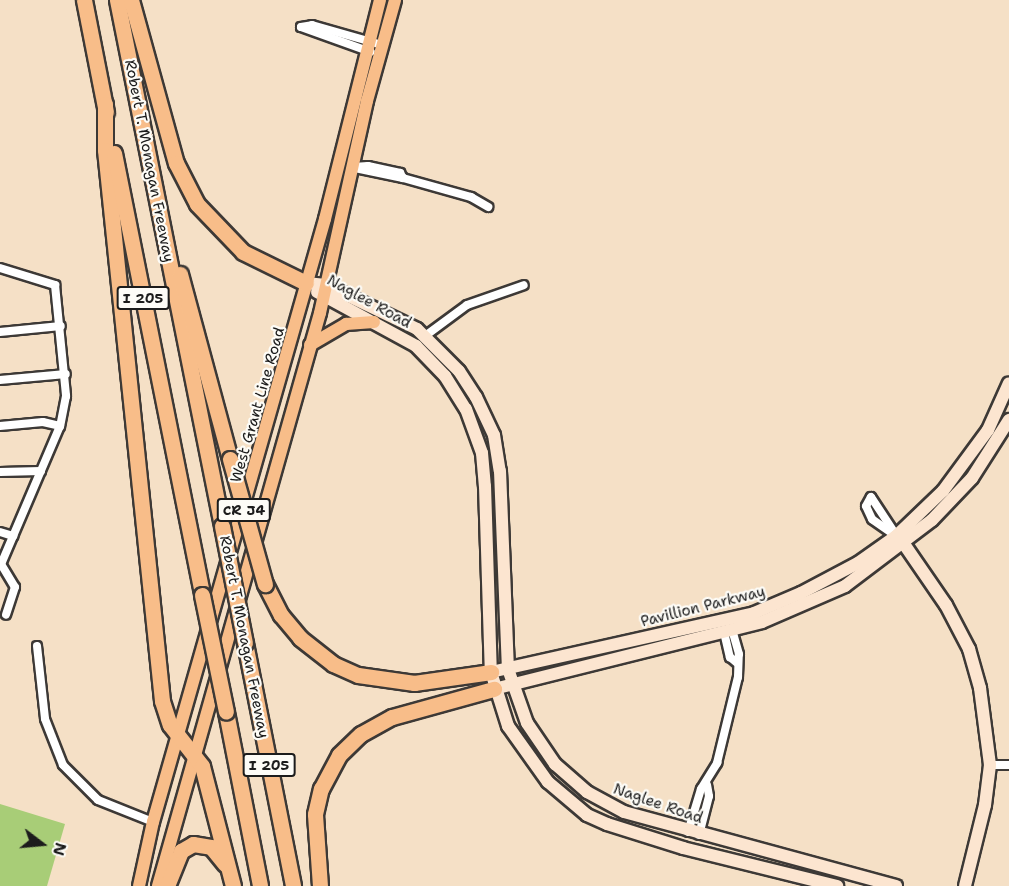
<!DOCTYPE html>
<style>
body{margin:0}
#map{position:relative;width:1009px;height:886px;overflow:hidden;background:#f5e0c6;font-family:"Shantell Sans",sans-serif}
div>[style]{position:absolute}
.green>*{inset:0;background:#a8cd77}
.roads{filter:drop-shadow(2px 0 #3d3936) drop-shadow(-2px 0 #3d3936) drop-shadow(0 2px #3d3936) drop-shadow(0 -2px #3d3936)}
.street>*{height:8px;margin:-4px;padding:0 4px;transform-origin:4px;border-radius:4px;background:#fff}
.secondary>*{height:12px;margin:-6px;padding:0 6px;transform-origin:6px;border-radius:6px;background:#fce5d0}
.primary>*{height:12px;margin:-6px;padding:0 6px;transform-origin:6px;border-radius:6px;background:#f8bd89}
.highway>*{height:15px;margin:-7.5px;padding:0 7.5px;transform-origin:7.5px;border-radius:7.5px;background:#f8bd89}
.bridges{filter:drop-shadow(2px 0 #3d3936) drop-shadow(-2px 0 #3d3936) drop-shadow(0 2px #3d3936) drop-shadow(0 -2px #3d3936)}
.highway-bridge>*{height:15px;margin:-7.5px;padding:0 7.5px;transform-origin:7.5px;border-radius:7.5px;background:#f8bd89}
span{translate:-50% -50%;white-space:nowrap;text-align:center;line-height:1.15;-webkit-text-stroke:4.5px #fdfcf7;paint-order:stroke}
.shield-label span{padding:2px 4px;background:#fdfcf7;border:2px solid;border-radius:4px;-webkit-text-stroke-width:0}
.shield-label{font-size:14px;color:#1c1c1c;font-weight:700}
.street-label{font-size:15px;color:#1c1c1c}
.north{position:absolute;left:12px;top:814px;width:60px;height:60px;-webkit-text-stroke:4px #fdfcf7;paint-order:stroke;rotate:106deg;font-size:16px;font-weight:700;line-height:24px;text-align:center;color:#1c1c1c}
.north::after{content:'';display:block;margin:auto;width:21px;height:27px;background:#1c1c1c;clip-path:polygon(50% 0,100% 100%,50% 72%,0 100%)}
</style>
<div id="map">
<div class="green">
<div style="clip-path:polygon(0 804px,65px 824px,47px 886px,0 886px)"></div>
</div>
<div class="roads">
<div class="street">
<div style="left:301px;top:27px;width:11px;rotate:-10deg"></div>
<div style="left:312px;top:25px;width:73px;rotate:15.9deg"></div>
<div style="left:301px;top:27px;width:74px;rotate:19.7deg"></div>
<div style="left:353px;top:167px;width:15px;rotate:-4deg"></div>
<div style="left:368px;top:166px;width:33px;rotate:12deg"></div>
<div style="left:400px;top:173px;width:6px;rotate:59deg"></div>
<div style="left:403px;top:178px;width:71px;rotate:15.6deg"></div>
<div style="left:471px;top:197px;width:20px;rotate:30deg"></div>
<div style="left:355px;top:168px;width:49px;rotate:11.8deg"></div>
<div style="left:0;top:268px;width:58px;rotate:17.2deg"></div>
<div style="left:55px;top:285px;width:112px;rotate:84.3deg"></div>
<div style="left:66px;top:396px;width:31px;rotate:101deg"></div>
<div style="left:60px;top:426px;width:150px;rotate:113.1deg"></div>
<div style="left:0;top:332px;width:61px;rotate:-5.6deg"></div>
<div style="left:425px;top:336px;width:52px;rotate:-36.4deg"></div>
<div style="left:467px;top:305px;width:60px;rotate:-19.3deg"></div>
<div style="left:0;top:380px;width:66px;rotate:-5.2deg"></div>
<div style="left:0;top:426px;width:43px;rotate:-5.3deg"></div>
<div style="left:43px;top:422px;width:17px;rotate:13deg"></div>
<div style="left:0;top:472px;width:41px;rotate:-1.4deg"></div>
<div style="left:0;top:532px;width:14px;rotate:17deg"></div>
<div style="left:896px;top:536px;width:29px;rotate:-145deg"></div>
<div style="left:872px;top:519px;width:14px;rotate:-115deg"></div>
<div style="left:866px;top:506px;width:10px;rotate:-61deg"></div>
<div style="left:871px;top:497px;width:49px;rotate:56.6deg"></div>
<div style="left:1px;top:564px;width:27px;rotate:59deg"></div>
<div style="left:15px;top:587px;width:29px;rotate:108deg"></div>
<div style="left:724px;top:632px;width:26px;rotate:77deg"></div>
<div style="left:730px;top:657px;width:8px;rotate:40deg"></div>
<div style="left:37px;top:646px;width:73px;rotate:83.7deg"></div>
<div style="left:45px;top:719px;width:49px;rotate:68.6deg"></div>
<div style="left:63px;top:765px;width:49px;rotate:45deg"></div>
<div style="left:98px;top:800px;width:59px;rotate:21.8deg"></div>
<div style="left:990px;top:765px;width:19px"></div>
<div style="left:688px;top:832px;width:45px;rotate:-73.2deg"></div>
<div style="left:701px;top:789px;width:31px;rotate:-58deg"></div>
<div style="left:717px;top:763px;width:89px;rotate:-76.3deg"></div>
<div style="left:738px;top:677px;width:23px;rotate:-88deg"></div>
<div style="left:739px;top:654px;width:25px;rotate:-106deg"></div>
<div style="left:699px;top:835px;width:40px;rotate:-75.6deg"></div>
<div style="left:709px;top:796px;width:11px;rotate:-100deg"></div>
</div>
<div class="secondary">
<div style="left:306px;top:283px;width:20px;rotate:6deg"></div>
<div style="left:326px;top:285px;width:101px;rotate:25.8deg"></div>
<div style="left:417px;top:329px;width:59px;rotate:45deg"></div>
<div style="left:459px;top:371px;width:31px;rotate:57deg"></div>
<div style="left:476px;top:397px;width:42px;rotate:64.7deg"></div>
<div style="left:494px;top:435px;width:36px;rotate:81deg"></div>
<div style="left:500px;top:471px;width:198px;rotate:87.7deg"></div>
<div style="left:508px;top:669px;width:57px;rotate:70.6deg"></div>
<div style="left:527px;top:723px;width:50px;rotate:55.7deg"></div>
<div style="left:555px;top:764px;width:43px;rotate:41.2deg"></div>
<div style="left:587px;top:792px;width:42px;rotate:28.4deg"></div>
<div style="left:624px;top:812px;width:282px;rotate:15.2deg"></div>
<div style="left:317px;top:292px;width:113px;rotate:28.6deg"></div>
<div style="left:416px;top:346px;width:42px;rotate:46deg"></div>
<div style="left:445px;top:376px;width:39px;rotate:58deg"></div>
<div style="left:466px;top:409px;width:47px;rotate:70deg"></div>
<div style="left:482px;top:453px;width:33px;rotate:85deg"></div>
<div style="left:485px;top:486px;width:186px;rotate:88.2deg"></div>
<div style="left:491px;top:672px;width:57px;rotate:72.5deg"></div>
<div style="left:508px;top:726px;width:69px;rotate:54.5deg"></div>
<div style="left:548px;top:782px;width:51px;rotate:40.2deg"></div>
<div style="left:587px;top:815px;width:22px;rotate:24deg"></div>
<div style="left:607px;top:824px;width:80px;rotate:17.5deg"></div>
<div style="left:683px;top:848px;width:159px;rotate:13.9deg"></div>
<div style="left:904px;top:544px;width:74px;rotate:55.5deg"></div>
<div style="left:946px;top:605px;width:50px;rotate:62.4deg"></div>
<div style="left:969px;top:649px;width:41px;rotate:74.2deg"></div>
<div style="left:980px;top:688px;width:78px;rotate:82.6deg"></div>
<div style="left:990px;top:765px;width:40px;rotate:97.1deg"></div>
<div style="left:985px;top:805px;width:83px;rotate:103.9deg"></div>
<div style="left:491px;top:672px;width:270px;rotate:-12.6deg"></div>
<div style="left:754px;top:613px;width:51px;rotate:-23.1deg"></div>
<div style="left:801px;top:593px;width:64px;rotate:-27.8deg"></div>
<div style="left:858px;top:563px;width:47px;rotate:-35.4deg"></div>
<div style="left:896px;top:536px;width:65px;rotate:-43.8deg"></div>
<div style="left:943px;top:491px;width:76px;rotate:-53.6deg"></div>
<div style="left:988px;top:430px;width:51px;rotate:-65.9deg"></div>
<div style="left:494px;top:689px;width:276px;rotate:-14deg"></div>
<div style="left:762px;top:622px;width:90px;rotate:-23.4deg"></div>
<div style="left:845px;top:586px;width:109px;rotate:-37.2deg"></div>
<div style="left:932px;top:520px;width:58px;rotate:-46.4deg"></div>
<div style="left:972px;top:478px;width:69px;rotate:-57.5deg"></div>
</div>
<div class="primary">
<div style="left:310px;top:345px;width:42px;rotate:-30.3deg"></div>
<div style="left:346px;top:324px;width:28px;rotate:-4deg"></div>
<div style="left:139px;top:886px;width:66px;rotate:-77.7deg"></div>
<div style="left:153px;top:822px;width:627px;rotate:-74.08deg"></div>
<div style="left:325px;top:219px;width:226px;rotate:-75.9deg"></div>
<div style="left:158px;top:886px;width:595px;rotate:-74.21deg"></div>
<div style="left:320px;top:313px;width:217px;rotate:-77.5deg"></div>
<div style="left:367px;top:101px;width:105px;rotate:-74.5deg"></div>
</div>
<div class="highway">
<div style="left:84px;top:0;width:114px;rotate:78.9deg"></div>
<div style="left:117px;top:0;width:536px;rotate:78.71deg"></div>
<div style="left:131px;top:0;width:169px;rotate:74.6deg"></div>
<div style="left:176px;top:163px;width:46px;rotate:62.9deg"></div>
<div style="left:197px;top:204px;width:66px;rotate:46.2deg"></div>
<div style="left:243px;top:252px;width:70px;rotate:26.2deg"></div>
<div style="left:105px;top:104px;width:46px;rotate:90deg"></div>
<div style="left:105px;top:150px;width:554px;rotate:84.09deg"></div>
<div style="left:162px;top:701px;width:25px;rotate:72deg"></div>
<div style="left:170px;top:725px;width:52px;rotate:52deg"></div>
<div style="left:202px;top:766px;width:124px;rotate:75.5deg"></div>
<div style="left:114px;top:153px;width:451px;rotate:78.7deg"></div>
<div style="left:180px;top:274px;width:192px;rotate:74.9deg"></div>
<div style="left:265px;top:584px;width:35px;rotate:63deg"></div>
<div style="left:281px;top:615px;width:30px;rotate:50deg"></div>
<div style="left:300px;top:638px;width:42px;rotate:38.2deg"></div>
<div style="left:333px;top:664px;width:27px;rotate:24deg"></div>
<div style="left:358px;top:675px;width:57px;rotate:8.1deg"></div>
<div style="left:414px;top:683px;width:78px;rotate:-8.1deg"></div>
<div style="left:245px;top:643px;width:248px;rotate:78.8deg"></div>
<div style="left:226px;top:712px;width:177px;rotate:78.9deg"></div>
<div style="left:167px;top:886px;width:38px;rotate:-68deg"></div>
<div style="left:181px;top:851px;width:14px;rotate:-30deg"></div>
<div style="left:193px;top:844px;width:18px;rotate:9deg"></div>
<div style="left:211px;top:847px;width:22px;rotate:51deg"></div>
<div style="left:320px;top:886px;width:72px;rotate:-94deg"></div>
<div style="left:315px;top:814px;width:26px;rotate:-77deg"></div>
<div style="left:321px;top:789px;width:38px;rotate:-62deg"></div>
<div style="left:339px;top:755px;width:30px;rotate:-44deg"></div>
<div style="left:361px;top:734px;width:35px;rotate:-29deg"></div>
<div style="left:392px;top:717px;width:106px;rotate:-15.4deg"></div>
</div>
</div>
<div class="bridges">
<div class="highway-bridge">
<div style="left:230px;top:459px;width:130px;rotate:74.4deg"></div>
<div style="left:222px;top:526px;width:119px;rotate:78.9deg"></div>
<div style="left:202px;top:595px;width:119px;rotate:78.4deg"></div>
</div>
</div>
<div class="shield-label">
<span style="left:143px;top:298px">I 205</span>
<span style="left:244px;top:510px">CR J4</span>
<span style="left:269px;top:765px">I 205</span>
</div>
<div class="street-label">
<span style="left:149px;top:161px;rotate:79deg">Robert T. Monagan Freeway</span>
<span style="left:369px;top:302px;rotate:29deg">Naglee Road</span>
<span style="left:258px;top:405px;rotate:-74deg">West Grant Line Road</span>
<span style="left:703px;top:607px;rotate:-14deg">Pavillion Parkway</span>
<span style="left:244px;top:637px;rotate:79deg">Robert T. Monagan Freeway</span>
<span style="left:658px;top:804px;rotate:19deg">Naglee Road</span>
</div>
<div class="north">N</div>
</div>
